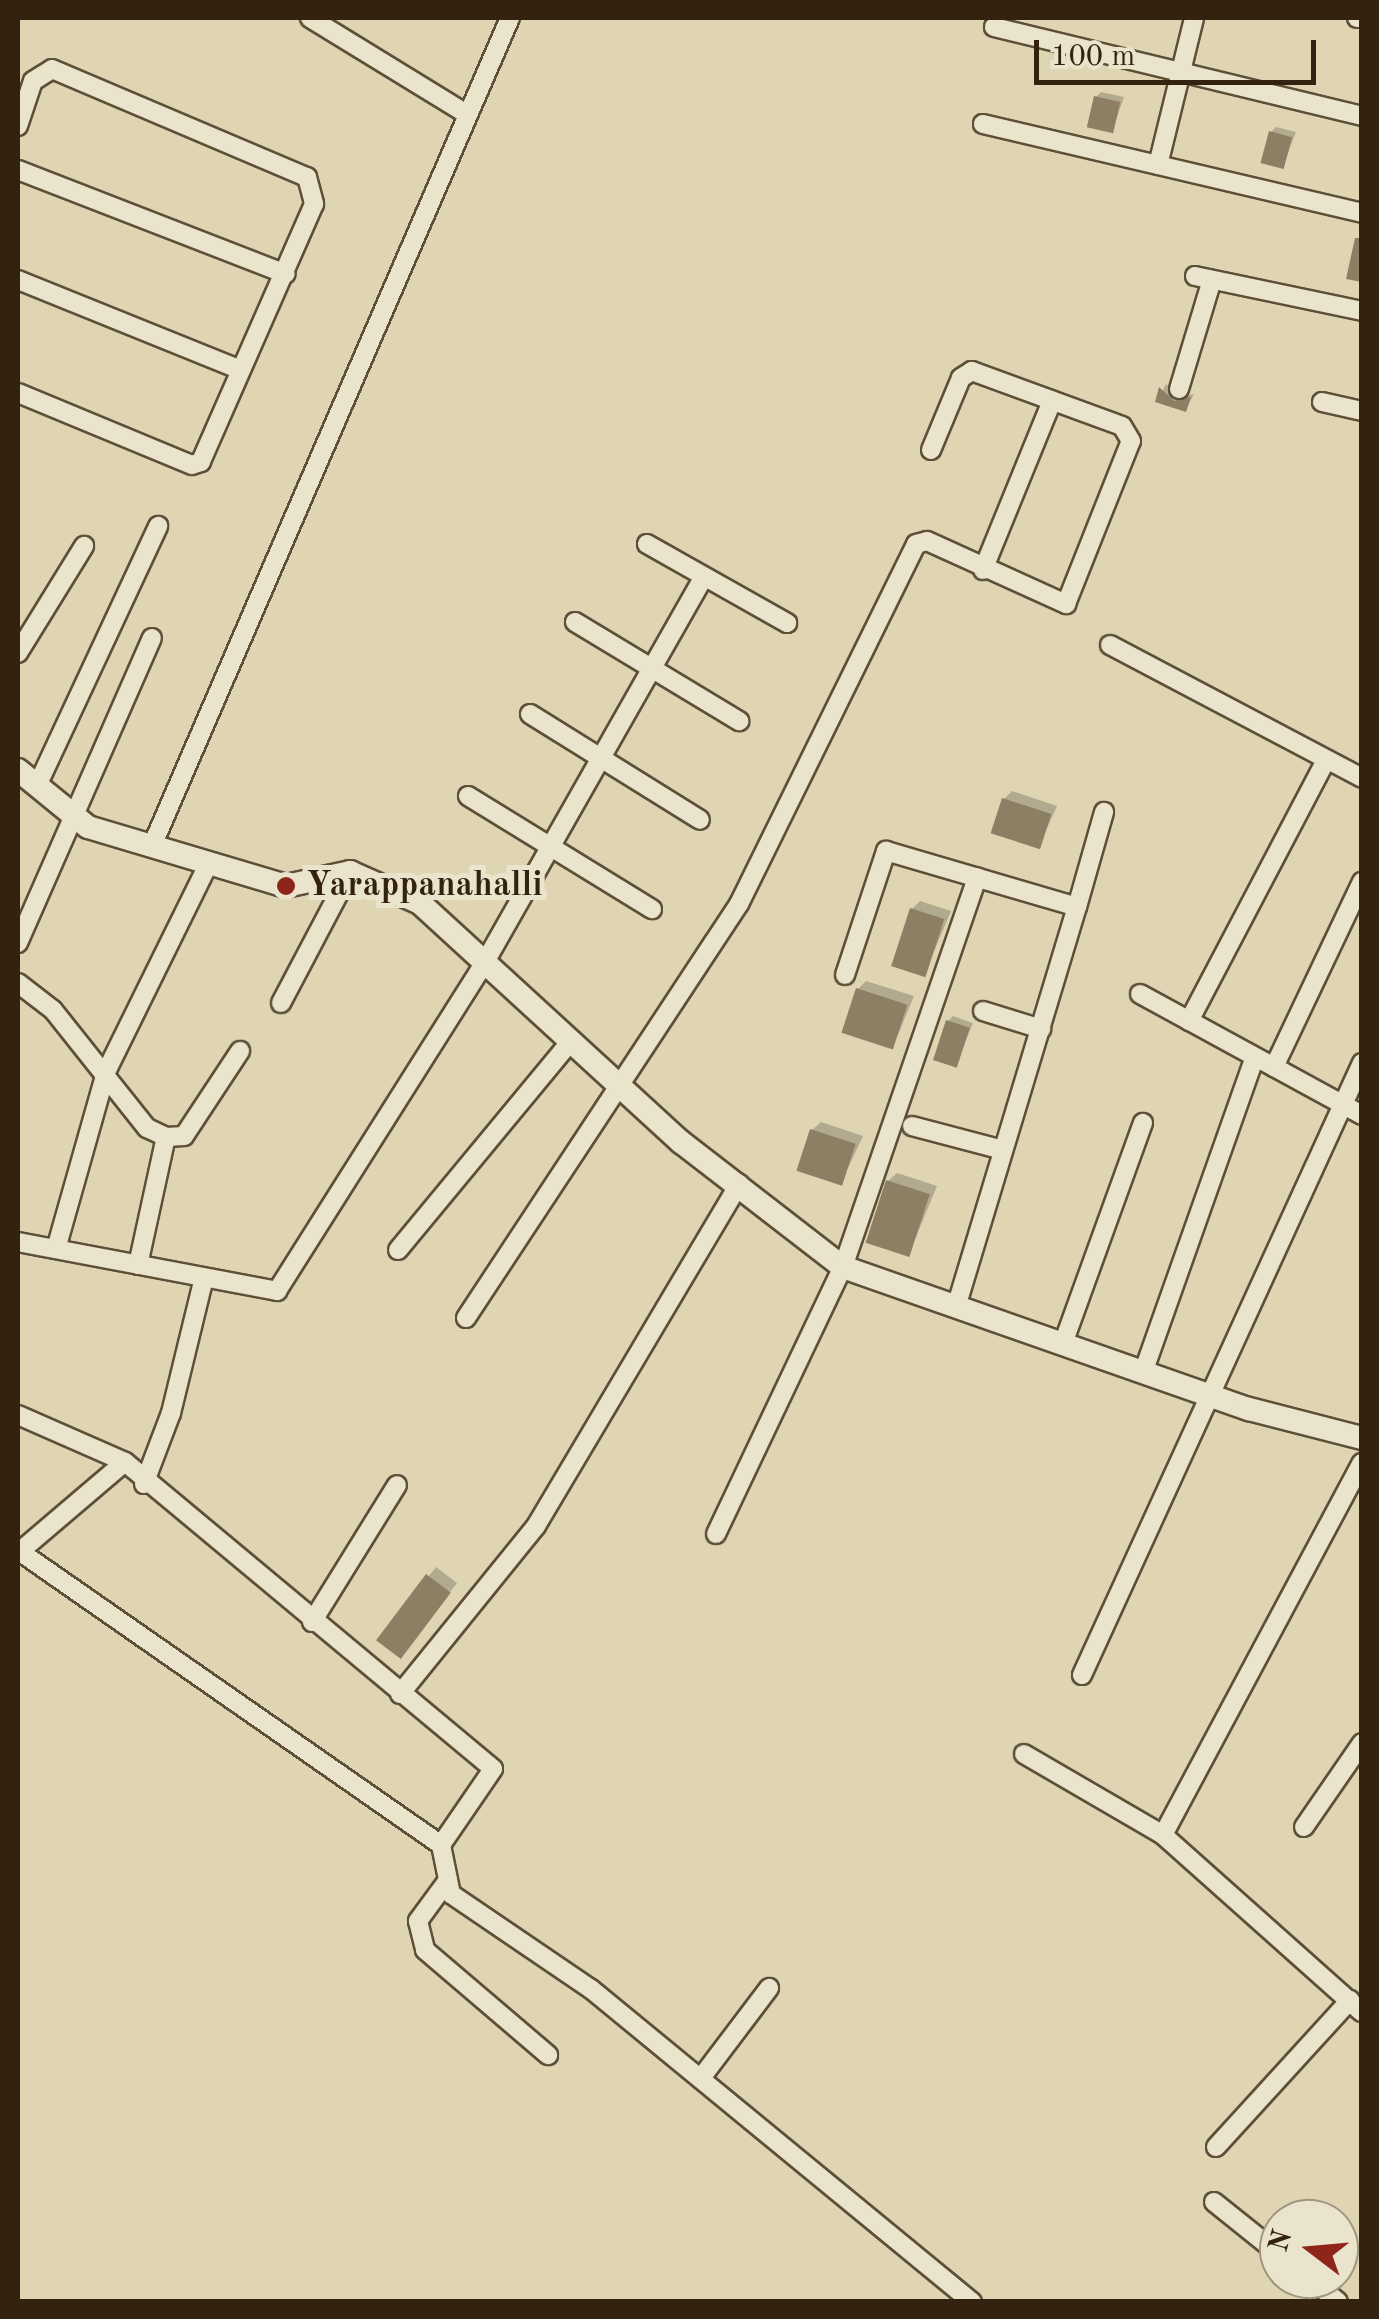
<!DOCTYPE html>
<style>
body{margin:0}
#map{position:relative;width:1379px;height:2319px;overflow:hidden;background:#dfd5b2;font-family:"Old Standard TT",serif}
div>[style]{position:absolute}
.shadow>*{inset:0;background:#0003}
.building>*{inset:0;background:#8c7f64;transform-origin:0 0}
.roads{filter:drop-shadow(2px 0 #5d4f38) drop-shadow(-2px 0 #5d4f38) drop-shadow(0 2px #5d4f38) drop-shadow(0 -2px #5d4f38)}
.street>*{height:18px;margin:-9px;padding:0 9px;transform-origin:9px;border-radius:9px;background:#eae4cd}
.secondary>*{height:22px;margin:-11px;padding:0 11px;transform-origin:11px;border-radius:11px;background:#eae4cd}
.dots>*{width:28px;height:28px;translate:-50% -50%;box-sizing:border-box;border:5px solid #eae4cd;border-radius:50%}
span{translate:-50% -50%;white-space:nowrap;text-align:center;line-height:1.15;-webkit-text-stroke:10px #eae4cd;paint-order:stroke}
.poi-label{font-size:35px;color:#32220f;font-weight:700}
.left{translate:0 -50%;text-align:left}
.frame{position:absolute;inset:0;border:20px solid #32220f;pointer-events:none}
.north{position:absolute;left:1259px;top:2199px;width:100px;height:100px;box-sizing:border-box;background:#eae4cd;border:2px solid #a09681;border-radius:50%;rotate:286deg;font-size:28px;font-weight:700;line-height:40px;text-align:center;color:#32220f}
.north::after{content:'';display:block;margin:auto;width:35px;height:45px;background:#8f2418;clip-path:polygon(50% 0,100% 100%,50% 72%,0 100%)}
.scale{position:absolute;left:1034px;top:40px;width:282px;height:45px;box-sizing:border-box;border:5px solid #32220f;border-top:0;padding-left:12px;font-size:30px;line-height:35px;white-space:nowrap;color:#32220f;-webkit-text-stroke:8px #eae4cd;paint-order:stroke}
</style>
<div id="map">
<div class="shadow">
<div style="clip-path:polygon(1101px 92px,1124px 97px,1112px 131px,1096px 97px)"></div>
<div style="clip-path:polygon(1276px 127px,1296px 132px,1283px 166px,1271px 132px)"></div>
<div style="clip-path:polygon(1166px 384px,1180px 397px,1194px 394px,1186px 409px,1158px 400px)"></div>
<div style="clip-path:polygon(1012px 791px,1057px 806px,1039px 846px,1004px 799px)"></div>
<div style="clip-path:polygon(920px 901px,951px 911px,925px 973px,912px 909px)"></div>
<div style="clip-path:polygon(866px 981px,914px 996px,893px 1047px,858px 989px)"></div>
<div style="clip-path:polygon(953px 1016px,973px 1023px,956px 1065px,948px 1021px)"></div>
<div style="clip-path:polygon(821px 1122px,863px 1136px,841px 1183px,812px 1130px)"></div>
<div style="clip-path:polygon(897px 1173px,937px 1186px,909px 1254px,888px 1181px)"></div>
<div style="clip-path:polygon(436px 1567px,457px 1583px,408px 1647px,379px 1639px)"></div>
</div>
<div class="building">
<div style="left:1094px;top:96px;width:27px;height:32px;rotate:13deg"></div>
<div style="left:1269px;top:131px;width:24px;height:33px;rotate:15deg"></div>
<div style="clip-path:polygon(1355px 238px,1362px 238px,1362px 282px,1346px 279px)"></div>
<div style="clip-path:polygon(1159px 387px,1174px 401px,1191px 397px,1186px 412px,1155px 402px)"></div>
<div style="left:1002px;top:798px;width:52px;height:37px;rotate:18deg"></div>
<div style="left:910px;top:908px;width:36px;height:61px;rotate:18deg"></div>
<div style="left:856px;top:988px;width:54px;height:47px;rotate:18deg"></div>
<div style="left:946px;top:1020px;width:25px;height:42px;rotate:18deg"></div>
<div style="left:810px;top:1129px;width:48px;height:44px;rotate:18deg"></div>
<div style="left:886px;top:1180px;width:46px;height:66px;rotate:18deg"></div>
<div style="left:426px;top:1574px;width:31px;height:83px;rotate:37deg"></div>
</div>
<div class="roads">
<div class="street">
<div style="left:310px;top:18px;width:185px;rotate:31.5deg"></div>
<div style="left:1357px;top:18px;width:5px"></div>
<div style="left:994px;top:27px;width:379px;rotate:13.6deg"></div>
<div style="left:983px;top:124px;width:389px;rotate:13.2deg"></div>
<div style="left:18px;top:126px;width:47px;rotate:-71.6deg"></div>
<div style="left:33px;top:81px;width:22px;rotate:-32deg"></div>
<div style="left:52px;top:69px;width:277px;rotate:23deg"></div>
<div style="left:307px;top:177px;width:28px;rotate:75deg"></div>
<div style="left:314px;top:204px;width:282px;rotate:113.7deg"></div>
<div style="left:201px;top:462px;width:9px;rotate:162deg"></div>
<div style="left:192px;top:465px;width:188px;rotate:-157.5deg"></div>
<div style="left:1158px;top:165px;width:151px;rotate:-76.2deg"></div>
<div style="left:18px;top:170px;width:287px;rotate:21.2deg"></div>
<div style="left:1195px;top:276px;width:171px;rotate:11.8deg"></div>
<div style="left:18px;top:280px;width:240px;rotate:22deg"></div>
<div style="left:1179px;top:389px;width:114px;rotate:-73.2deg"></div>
<div style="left:1322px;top:402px;width:41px;rotate:12.7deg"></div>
<div style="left:647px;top:544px;width:161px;rotate:29.4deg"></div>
<div style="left:983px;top:570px;width:183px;rotate:-67.8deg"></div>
<div style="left:575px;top:622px;width:192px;rotate:31.1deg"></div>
<div style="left:1110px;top:645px;width:285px;rotate:27.8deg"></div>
<div style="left:18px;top:653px;width:126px;rotate:-58.3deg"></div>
<div style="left:530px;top:714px;width:200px;rotate:31.9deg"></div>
<div style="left:37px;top:786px;width:287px;rotate:-65deg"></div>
<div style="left:468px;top:796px;width:216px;rotate:31.6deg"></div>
<div style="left:152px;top:846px;width:902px;rotate:-66.62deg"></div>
<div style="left:18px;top:943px;width:333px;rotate:-66.3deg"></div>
<div style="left:845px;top:975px;width:131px;rotate:-71.7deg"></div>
<div style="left:886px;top:851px;width:199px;rotate:16.3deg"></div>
<div style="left:1077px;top:907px;width:99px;rotate:-74.1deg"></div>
<div style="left:18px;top:983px;width:44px;rotate:37.6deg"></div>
<div style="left:53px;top:1010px;width:151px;rotate:51.5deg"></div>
<div style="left:147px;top:1128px;width:21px;rotate:25deg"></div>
<div style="left:166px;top:1137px;width:18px;rotate:-3deg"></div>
<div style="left:184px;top:1136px;width:102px;rotate:-56.6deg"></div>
<div style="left:1140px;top:994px;width:253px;rotate:28.6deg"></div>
<div style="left:281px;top:1003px;width:148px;rotate:-62.2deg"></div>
<div style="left:983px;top:1011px;width:61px;rotate:17.2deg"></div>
<div style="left:1189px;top:1021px;width:295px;rotate:-62.3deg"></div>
<div style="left:1274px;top:1067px;width:205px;rotate:-64.6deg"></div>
<div style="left:912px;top:1126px;width:94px;rotate:14.8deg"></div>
<div style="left:18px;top:1242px;width:264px;rotate:10.7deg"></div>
<div style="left:277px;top:1291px;width:389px;rotate:-57.7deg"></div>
<div style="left:485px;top:962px;width:443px;rotate:-60.4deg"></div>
<div style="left:56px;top:1249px;width:184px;rotate:-74.2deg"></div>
<div style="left:106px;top:1072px;width:233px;rotate:-63.8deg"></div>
<div style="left:398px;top:1250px;width:271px;rotate:-50.4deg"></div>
<div style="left:138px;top:1265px;width:131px;rotate:-77.7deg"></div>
<div style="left:957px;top:1304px;width:415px;rotate:-73.2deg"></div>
<div style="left:466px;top:1318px;width:496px;rotate:-56.6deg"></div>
<div style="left:739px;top:904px;width:401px;rotate:-63.8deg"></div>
<div style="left:916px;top:544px;width:11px;rotate:-15deg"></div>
<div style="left:927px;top:541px;width:153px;rotate:24.4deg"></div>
<div style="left:1066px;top:604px;width:175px;rotate:-68.3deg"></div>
<div style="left:1131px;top:441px;width:17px;rotate:-121deg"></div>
<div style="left:1122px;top:426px;width:160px;rotate:-159.9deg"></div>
<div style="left:972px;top:371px;width:13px;rotate:148deg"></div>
<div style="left:961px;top:378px;width:78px;rotate:112.6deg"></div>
<div style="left:1064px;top:1341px;width:232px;rotate:-70.1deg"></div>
<div style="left:1144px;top:1370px;width:332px;rotate:-70.5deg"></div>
<div style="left:18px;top:1415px;width:117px;rotate:23.7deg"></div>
<div style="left:144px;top:1484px;width:76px;rotate:-69.2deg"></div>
<div style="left:171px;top:1413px;width:139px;rotate:-76.3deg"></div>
<div style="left:716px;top:1534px;width:296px;rotate:-64.6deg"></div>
<div style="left:843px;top:1267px;width:412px;rotate:-71deg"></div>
<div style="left:19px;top:1551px;width:514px;rotate:34.86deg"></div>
<div style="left:18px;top:1553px;width:140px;rotate:-40.4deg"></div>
<div style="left:125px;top:1462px;width:479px;rotate:39.8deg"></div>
<div style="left:493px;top:1769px;width:92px;rotate:124.4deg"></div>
<div style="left:441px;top:1845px;width:50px;rotate:78.5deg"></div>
<div style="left:451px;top:1894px;width:169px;rotate:34.2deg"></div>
<div style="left:591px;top:1989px;width:493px;rotate:39.4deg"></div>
<div style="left:312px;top:1622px;width:161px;rotate:-58.2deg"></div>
<div style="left:1082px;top:1675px;width:673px;rotate:-65.42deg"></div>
<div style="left:400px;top:1694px;width:216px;rotate:-51deg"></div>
<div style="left:536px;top:1526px;width:398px;rotate:-59.3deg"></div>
<div style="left:1024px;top:1754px;width:161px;rotate:30.2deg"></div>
<div style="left:1163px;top:1835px;width:266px;rotate:41.7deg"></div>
<div style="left:1304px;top:1827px;width:102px;rotate:-55.4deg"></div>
<div style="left:1163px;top:1835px;width:422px;rotate:-61.9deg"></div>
<div style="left:448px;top:1880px;width:51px;rotate:126.2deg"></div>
<div style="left:418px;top:1921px;width:30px;rotate:76deg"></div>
<div style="left:425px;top:1950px;width:162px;rotate:40.5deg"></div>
<div style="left:701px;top:2078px;width:113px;rotate:-52.9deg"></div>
<div style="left:1216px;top:2147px;width:199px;rotate:-47.6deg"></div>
<div style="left:1214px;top:2202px;width:83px;rotate:38.7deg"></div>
<div style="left:1310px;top:2279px;width:36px;rotate:39deg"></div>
</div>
<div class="secondary">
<div style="left:18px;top:770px;width:90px;rotate:39.2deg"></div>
<div style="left:88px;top:827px;width:207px;rotate:16.6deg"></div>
<div style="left:286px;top:886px;width:66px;rotate:-12.3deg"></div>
<div style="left:350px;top:872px;width:77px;rotate:23.9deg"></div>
<div style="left:420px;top:903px;width:354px;rotate:42.5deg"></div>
<div style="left:681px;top:1142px;width:205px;rotate:37.7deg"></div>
<div style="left:843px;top:1267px;width:430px;rotate:19.3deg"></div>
<div style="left:1249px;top:1409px;width:117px;rotate:14.4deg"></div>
</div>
</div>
<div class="dots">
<div style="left:286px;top:886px;background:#8f2418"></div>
</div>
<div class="poi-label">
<span class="left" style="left:306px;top:886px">Yarappanahalli</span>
</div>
<div class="frame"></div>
<div class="north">N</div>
<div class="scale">100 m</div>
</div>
